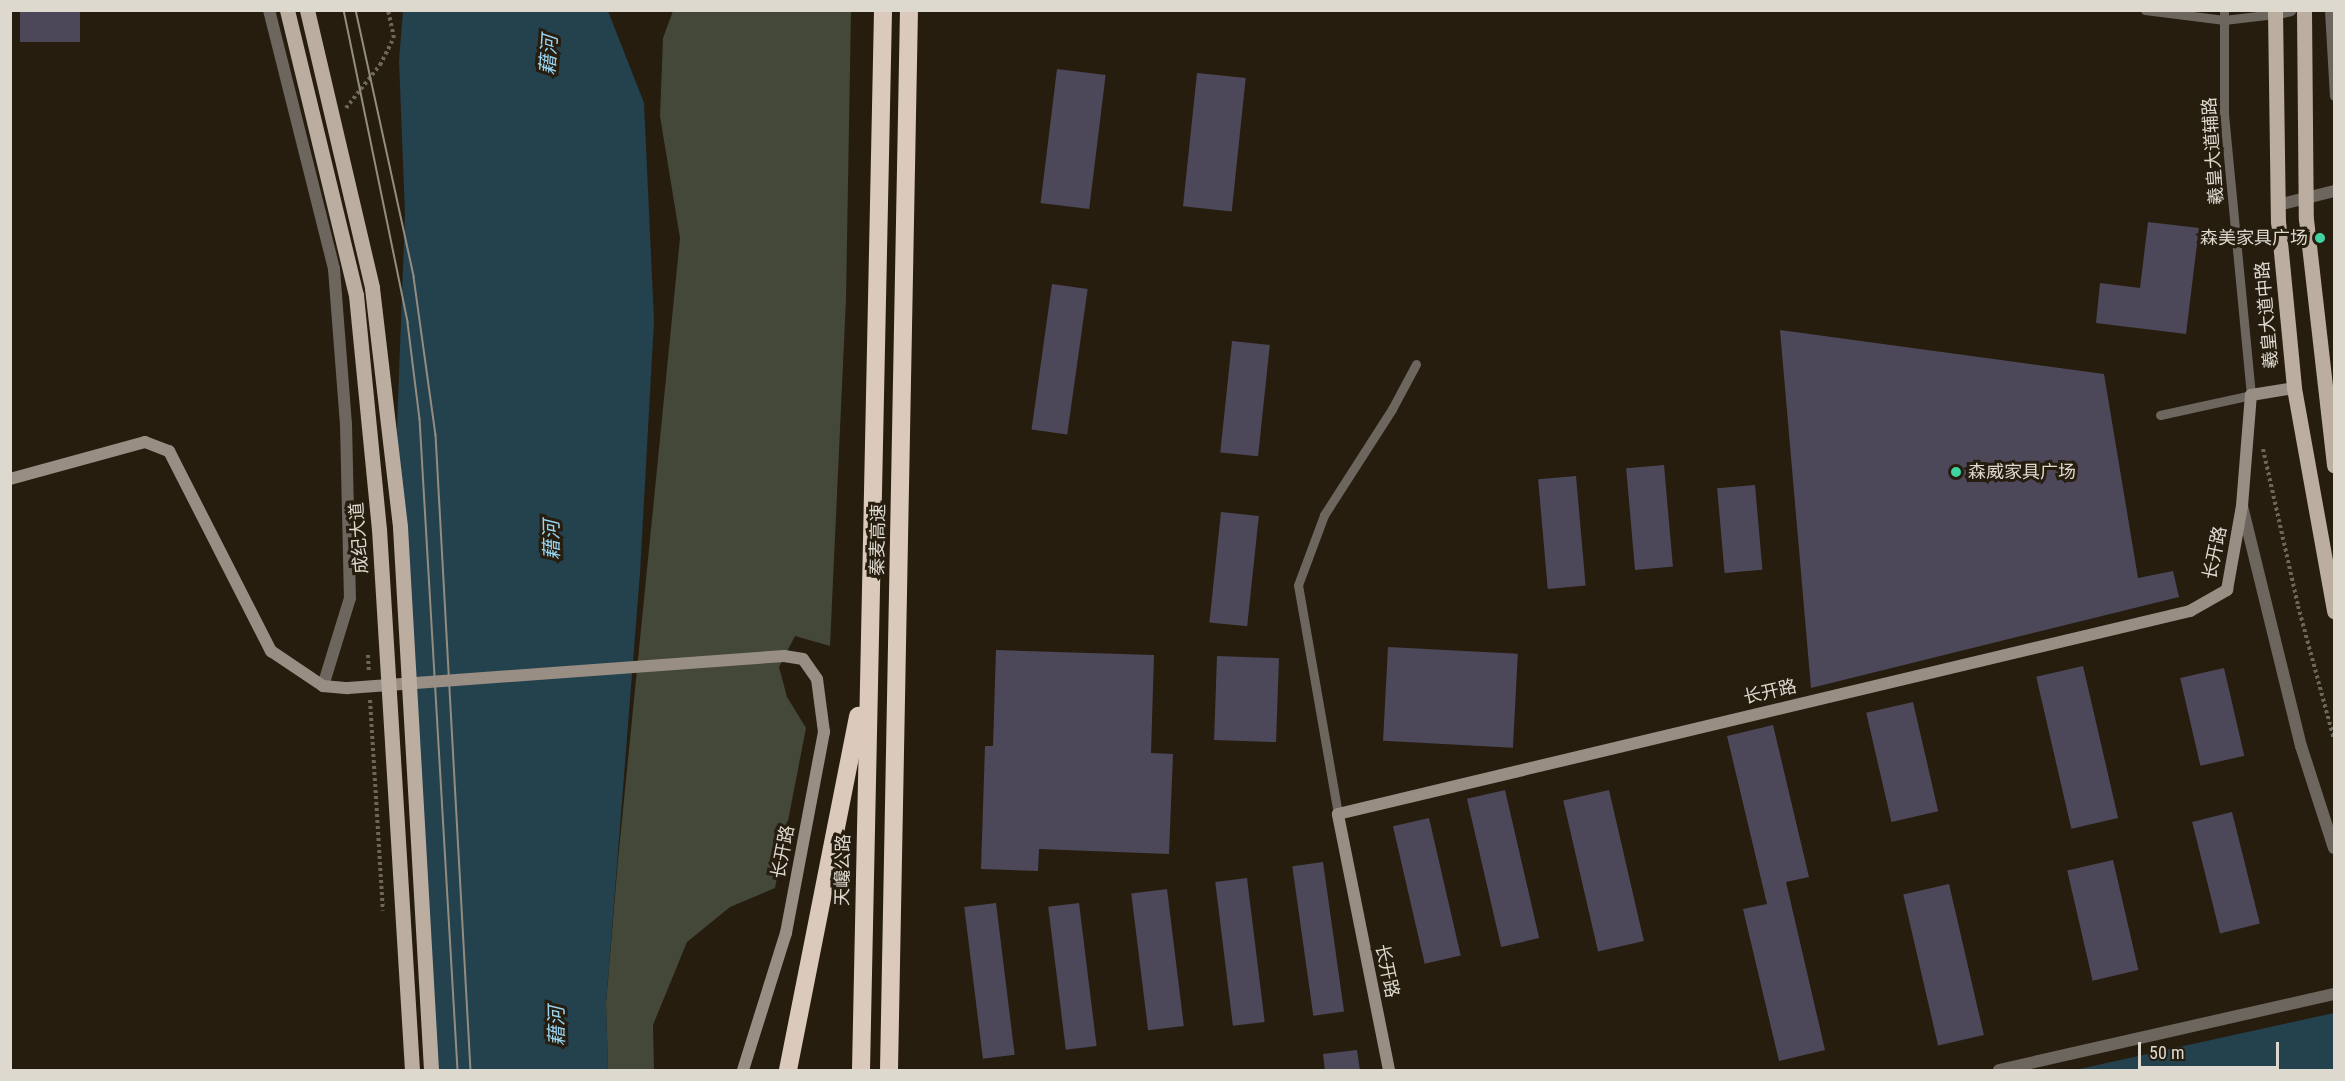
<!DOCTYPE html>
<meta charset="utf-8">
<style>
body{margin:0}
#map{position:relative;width:2345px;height:1081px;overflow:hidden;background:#261d0f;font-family:"Roboto Condensed","Noto Sans SC",sans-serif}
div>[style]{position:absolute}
.green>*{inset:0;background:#444838}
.water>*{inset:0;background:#24414e}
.building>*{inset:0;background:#4c4859;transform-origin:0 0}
.path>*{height:4px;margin-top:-2px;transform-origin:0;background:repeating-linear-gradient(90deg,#6d6659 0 3px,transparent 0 6px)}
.lane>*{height:9px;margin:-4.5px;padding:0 4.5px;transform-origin:4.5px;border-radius:4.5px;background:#6c665f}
.street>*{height:12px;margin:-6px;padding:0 6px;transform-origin:6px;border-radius:6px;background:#6c665f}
.secondary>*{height:12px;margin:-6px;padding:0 6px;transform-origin:6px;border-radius:6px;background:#998e84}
.primary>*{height:15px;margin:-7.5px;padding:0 7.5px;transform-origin:7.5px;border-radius:7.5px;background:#bbaea1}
.highway>*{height:18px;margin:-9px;padding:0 9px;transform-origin:9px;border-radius:9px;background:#dbcabb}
.tram>*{height:1.5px;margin:-0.75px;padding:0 0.75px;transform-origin:0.75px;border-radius:0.75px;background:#938c81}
.secondary-bridge>*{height:12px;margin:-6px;padding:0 6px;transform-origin:6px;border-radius:6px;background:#998e84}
.primary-bridge>*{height:15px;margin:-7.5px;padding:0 7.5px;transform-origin:7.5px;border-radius:7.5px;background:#bbaea1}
.dots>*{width:16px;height:16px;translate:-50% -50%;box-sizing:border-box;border:3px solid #261d0f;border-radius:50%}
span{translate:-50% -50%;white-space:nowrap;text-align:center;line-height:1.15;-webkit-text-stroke:6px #261d0f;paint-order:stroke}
.street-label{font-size:18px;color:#ded9cf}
.poi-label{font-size:18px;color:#ded9cf}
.right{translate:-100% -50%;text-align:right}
.left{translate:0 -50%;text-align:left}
.water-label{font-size:20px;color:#99d4f0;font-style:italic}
.frame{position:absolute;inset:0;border:12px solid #ded9cf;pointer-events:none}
.scale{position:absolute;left:2138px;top:1042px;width:141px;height:27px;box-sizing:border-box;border:3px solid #ded9cf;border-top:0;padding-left:8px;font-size:18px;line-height:21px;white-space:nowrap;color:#ded9cf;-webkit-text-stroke:4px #261d0f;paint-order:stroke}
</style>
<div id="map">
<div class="green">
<div style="clip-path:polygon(673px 11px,851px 11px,846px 299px,830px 646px,795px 636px,779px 667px,787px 697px,806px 728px,775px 888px,730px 907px,687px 942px,653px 1025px,654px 1070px,608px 1070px,606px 1004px,618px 860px,680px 238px,660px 116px,663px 38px)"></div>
</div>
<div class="water">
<div style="clip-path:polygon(403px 11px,608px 11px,644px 103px,654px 321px,640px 573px,606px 1004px,608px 1070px,437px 1070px,409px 701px,397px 428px,405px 214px,399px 61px)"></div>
<div style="clip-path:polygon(2334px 1013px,2334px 1070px,2075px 1070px)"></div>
</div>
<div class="building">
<div style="left:20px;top:10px;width:60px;height:32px"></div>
<div style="left:1057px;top:69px;width:49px;height:135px;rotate:7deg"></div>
<div style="left:1197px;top:73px;width:49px;height:134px;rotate:6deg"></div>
<div style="clip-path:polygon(2148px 222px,2199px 228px,2186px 334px,2096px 323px,2100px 283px,2140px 288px)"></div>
<div style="left:1052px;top:284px;width:36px;height:147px;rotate:8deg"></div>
<div style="clip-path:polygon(1780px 330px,2104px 374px,2138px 578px,2173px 571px,2179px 597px,1811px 688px)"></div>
<div style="left:1232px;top:341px;width:38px;height:112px;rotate:6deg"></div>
<div style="left:1664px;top:465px;width:102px;height:38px;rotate:85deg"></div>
<div style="left:1576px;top:476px;width:110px;height:38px;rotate:85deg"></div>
<div style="left:1755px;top:485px;width:85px;height:38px;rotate:85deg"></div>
<div style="left:1221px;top:512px;width:38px;height:111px;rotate:6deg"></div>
<div style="left:1388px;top:647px;width:130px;height:94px;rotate:3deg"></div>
<div style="clip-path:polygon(996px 650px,1154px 655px,1151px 753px,1173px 754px,1169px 854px,1039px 849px,1038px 871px,981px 869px,985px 746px,993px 746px)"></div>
<div style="left:1217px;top:656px;width:62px;height:84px;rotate:2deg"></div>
<div style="left:2083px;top:666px;width:156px;height:48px;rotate:77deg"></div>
<div style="left:2224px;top:668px;width:90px;height:45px;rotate:77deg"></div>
<div style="left:1913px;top:702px;width:112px;height:48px;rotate:77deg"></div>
<div style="clip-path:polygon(1773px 725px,1809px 877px,1786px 882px,1825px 1050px,1779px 1061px,1743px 909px,1767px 904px,1727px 736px)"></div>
<div style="left:1505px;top:790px;width:152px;height:39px;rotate:77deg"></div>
<div style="left:1609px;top:790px;width:155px;height:47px;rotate:77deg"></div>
<div style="left:2232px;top:812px;width:115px;height:41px;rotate:76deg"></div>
<div style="left:1429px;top:818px;width:141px;height:37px;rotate:77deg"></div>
<div style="left:2113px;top:860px;width:113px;height:47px;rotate:77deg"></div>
<div style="left:1323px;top:862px;width:151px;height:31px;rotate:82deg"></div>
<div style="left:1247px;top:878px;width:145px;height:32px;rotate:83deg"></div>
<div style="left:1949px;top:884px;width:155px;height:47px;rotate:77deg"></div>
<div style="left:1167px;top:889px;width:138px;height:36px;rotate:83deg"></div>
<div style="left:996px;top:903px;width:153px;height:32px;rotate:83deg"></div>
<div style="left:1079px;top:903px;width:144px;height:31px;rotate:83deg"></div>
<div style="clip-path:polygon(1357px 1050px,1360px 1071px,1325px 1071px,1323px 1054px)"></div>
</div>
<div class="path">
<div style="left:346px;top:108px;width:55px;rotate:-51.7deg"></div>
<div style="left:380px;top:65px;width:30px;rotate:-63deg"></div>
<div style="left:394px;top:38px;width:29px;rotate:-102deg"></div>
<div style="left:2263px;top:449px;width:161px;rotate:77.4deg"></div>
<div style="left:2298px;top:606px;width:138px;rotate:74.9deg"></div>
<div style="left:368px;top:655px;width:17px;rotate:87deg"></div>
<div style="left:370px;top:700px;width:211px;rotate:86.5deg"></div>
</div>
<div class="lane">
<div style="left:2145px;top:10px;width:80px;rotate:7.2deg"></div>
<div style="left:2224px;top:20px;width:51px;rotate:-6.7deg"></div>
<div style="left:2329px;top:10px;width:86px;rotate:86.7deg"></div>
<div style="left:2160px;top:415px;width:93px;rotate:-12.4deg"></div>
<div style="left:2251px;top:395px;width:283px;rotate:-95.5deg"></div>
<div style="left:2224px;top:113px;width:103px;rotate:-90deg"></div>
<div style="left:1338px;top:814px;width:232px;rotate:-99.9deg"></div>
<div style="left:1298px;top:585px;width:75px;rotate:-69.6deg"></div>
<div style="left:1324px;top:515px;width:126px;rotate:-57.3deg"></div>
<div style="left:1392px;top:409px;width:51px;rotate:-61.9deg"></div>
</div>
<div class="street">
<div style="left:269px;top:10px;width:267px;rotate:75.9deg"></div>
<div style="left:334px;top:269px;width:155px;rotate:85.6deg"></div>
<div style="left:346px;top:424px;width:174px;rotate:88.7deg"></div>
<div style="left:350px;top:598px;width:92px;rotate:107.1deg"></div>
<div style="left:2275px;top:14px;width:16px;rotate:-14deg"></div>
<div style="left:2278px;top:205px;width:58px;rotate:-14deg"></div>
<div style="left:2242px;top:506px;width:247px;rotate:76.2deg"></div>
<div style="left:2301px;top:746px;width:107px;rotate:72.1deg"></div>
<div style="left:1999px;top:1070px;width:344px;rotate:-12.8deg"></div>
</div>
<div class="secondary">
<div style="left:10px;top:479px;width:140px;rotate:-15.3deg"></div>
<div style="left:145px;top:442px;width:26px;rotate:21deg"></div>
<div style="left:169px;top:451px;width:225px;rotate:63deg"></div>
<div style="left:271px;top:651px;width:63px;rotate:33.9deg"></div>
<div style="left:323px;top:686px;width:25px;rotate:5deg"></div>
<div style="left:743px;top:1070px;width:144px;rotate:-72.6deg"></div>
<div style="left:786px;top:933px;width:205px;rotate:-79.3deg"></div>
<div style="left:824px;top:732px;width:53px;rotate:-97.5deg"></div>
<div style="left:817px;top:679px;width:24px;rotate:-125deg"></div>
<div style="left:803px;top:659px;width:19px;rotate:-171deg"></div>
<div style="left:1389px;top:1070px;width:261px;rotate:-101.3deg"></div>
<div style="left:1338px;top:814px;width:876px;rotate:-13.4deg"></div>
<div style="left:2190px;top:611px;width:43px;rotate:-29.6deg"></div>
<div style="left:2227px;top:590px;width:85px;rotate:-79.9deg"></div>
<div style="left:2242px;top:506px;width:111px;rotate:-85.4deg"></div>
<div style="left:2251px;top:395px;width:44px;rotate:-9.2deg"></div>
</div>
<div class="primary">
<div style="left:2275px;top:10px;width:211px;rotate:89.2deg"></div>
<div style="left:2278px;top:221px;width:168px;rotate:84.5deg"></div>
<div style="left:2294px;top:388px;width:227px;rotate:79.8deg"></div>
<div style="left:2304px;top:10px;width:209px;rotate:89.5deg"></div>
<div style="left:2306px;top:219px;width:248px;rotate:83.5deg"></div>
</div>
<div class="highway">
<div style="left:788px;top:1070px;width:361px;rotate:-78.8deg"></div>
<div style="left:861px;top:1070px;width:1060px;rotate:-88.81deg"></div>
<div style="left:889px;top:1070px;width:1060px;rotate:-88.92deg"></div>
</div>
<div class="tram">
<div style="left:344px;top:10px;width:319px;rotate:78.4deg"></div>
<div style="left:408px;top:323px;width:97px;rotate:82.9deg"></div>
<div style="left:420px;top:419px;width:652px;rotate:86.66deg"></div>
<div style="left:356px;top:10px;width:273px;rotate:77.7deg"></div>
<div style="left:414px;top:277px;width:160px;rotate:82.1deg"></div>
<div style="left:436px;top:435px;width:636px;rotate:86.85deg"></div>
</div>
<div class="secondary-bridge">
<div style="left:348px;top:688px;width:437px;rotate:-4.2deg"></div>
</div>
<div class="primary-bridge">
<div style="left:287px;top:10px;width:293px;rotate:76.4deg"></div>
<div style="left:356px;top:295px;width:235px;rotate:84.4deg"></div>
<div style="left:379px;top:529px;width:542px;rotate:86.51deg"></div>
<div style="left:307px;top:10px;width:285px;rotate:76.8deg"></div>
<div style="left:372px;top:288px;width:241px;rotate:83.3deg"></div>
<div style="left:400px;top:527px;width:544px;rotate:86.73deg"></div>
</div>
<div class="dots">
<div style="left:2320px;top:238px;background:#40d4a2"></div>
<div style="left:1956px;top:472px;background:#40d4a2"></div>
</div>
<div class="street-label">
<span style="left:2213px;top:151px;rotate:-94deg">羲皇大道辅路</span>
<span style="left:2267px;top:315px;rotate:-95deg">羲皇大道中路</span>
<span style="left:359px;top:538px;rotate:-94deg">成纪大道</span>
<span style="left:878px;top:540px;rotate:-89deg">秦麦高速</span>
<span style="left:2215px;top:553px;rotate:-78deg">长开路</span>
<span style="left:1770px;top:692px;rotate:-13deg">长开路</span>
<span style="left:783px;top:852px;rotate:-79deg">长开路</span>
<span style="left:843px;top:870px;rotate:-89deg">天巉公路</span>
<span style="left:1387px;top:971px;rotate:78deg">长开路</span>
</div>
<div class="poi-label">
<span class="right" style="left:2308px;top:238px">森美家具广场</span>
<span class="left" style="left:1968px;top:472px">森威家具广场</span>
</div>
<div class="water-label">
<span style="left:549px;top:55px;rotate:-86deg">藉河</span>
<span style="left:552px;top:540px;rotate:-91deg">藉河</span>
<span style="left:557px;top:1026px;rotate:-91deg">藉河</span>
</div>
<div class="frame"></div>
<div class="scale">50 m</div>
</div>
